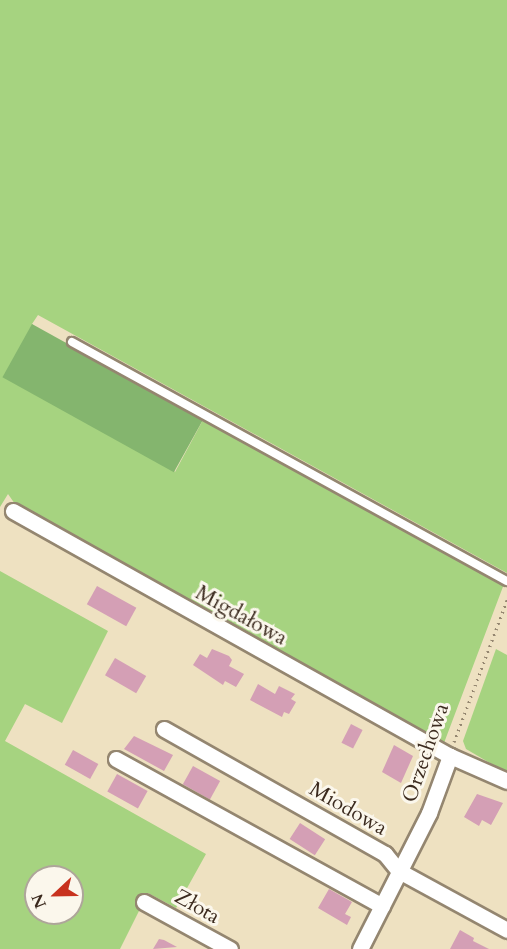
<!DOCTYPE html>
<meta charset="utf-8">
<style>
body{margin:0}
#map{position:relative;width:507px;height:949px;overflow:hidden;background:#eee1c1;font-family:Cardo,serif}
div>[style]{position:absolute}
.green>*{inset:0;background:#a6d380}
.forest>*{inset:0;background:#84b56e;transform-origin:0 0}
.building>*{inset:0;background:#d49fb5;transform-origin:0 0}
.path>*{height:3px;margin-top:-1.5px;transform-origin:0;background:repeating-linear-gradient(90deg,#948670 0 1.5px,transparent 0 6px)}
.roads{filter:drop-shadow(2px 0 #948670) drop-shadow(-2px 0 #948670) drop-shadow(0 2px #948670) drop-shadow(0 -2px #948670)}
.lane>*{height:8px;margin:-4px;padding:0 4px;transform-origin:4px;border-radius:4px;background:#fff}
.street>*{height:15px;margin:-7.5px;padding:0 7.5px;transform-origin:7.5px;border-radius:7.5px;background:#fff}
span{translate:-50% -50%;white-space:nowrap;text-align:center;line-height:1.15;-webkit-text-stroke:6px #fbf7ec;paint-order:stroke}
.street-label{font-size:21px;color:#3b2a1e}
.north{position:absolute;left:24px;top:865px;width:60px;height:60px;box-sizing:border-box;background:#fbf7ec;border:2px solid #aea59a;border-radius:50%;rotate:248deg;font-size:16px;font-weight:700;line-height:24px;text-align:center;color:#3b2a1e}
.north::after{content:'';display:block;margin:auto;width:21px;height:27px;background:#c8321e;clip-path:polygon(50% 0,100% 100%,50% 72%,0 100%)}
</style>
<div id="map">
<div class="green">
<div style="clip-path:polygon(0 0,507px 0,507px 573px,38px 315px,32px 324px,175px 472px,203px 420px,504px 584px,444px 743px,15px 504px,8px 494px,0 507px)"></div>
<div style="clip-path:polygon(evenodd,0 571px,108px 631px,62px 723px,25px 704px,5px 741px,206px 854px,176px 908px,148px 893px,120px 949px,0 949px,0 571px,36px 877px,72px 877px,72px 913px,36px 913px,36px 877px)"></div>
<div style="clip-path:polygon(496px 649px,507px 655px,507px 773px,466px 749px,463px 741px)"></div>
</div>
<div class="forest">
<div style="left:32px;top:324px;width:196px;height:61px;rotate:29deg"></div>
</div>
<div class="building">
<div style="left:97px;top:586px;width:45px;height:21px;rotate:29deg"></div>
<div style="clip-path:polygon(212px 649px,229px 656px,232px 660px,229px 666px,244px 674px,236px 687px,225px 681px,223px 685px,193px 665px,200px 654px,207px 658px)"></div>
<div style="left:115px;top:658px;width:36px;height:20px;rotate:30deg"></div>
<div style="clip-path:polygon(258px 684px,275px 694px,279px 686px,295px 694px,291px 699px,296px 702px,289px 714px,284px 712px,282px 717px,250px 700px)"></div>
<div style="left:351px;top:724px;width:13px;height:21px;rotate:27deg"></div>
<div style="clip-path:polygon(134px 736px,173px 755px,164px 771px,124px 749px)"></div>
<div style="clip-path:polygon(394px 745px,413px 756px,401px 783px,382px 772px)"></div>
<div style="left:73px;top:750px;width:29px;height:17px;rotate:29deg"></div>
<div style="left:193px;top:766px;width:31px;height:21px;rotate:29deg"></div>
<div style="left:117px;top:774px;width:35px;height:20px;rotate:29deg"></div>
<div style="clip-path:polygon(477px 794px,503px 803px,491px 825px,482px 820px,479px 826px,464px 817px)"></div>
<div style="left:300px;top:823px;width:30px;height:19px;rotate:33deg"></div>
<div style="clip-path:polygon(329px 889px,352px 902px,345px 914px,351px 917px,347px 925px,318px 908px)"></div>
<div style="clip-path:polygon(460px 930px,474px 938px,473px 941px,489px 949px,450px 949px)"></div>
<div style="clip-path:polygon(159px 939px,164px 940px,177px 947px,153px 949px)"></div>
</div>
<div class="path">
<div style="left:454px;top:742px;width:152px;rotate:-69.5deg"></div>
</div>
<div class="roads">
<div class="lane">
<div style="left:72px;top:342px;width:496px;rotate:28.8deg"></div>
</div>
<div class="street">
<div style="left:13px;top:511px;width:501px;rotate:29.28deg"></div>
<div style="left:450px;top:756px;width:62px;rotate:23.7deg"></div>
<div style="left:164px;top:729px;width:254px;rotate:29.5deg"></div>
<div style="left:385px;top:854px;width:22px;rotate:51deg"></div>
<div style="left:399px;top:871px;width:123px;rotate:28.6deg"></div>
<div style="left:116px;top:759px;width:304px;rotate:28.9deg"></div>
<div style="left:144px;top:902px;width:98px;rotate:28.7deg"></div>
<div style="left:360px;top:949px;width:153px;rotate:-63.1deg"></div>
<div style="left:429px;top:813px;width:61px;rotate:-69.8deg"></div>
</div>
</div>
<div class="street-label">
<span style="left:241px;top:616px;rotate:29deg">Migdałowa</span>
<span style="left:426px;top:753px;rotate:-71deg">Orzechowa</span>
<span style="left:348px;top:809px;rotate:30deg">Miodowa</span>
<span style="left:197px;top:907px;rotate:29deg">Złota</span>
</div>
<div class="north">N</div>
</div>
